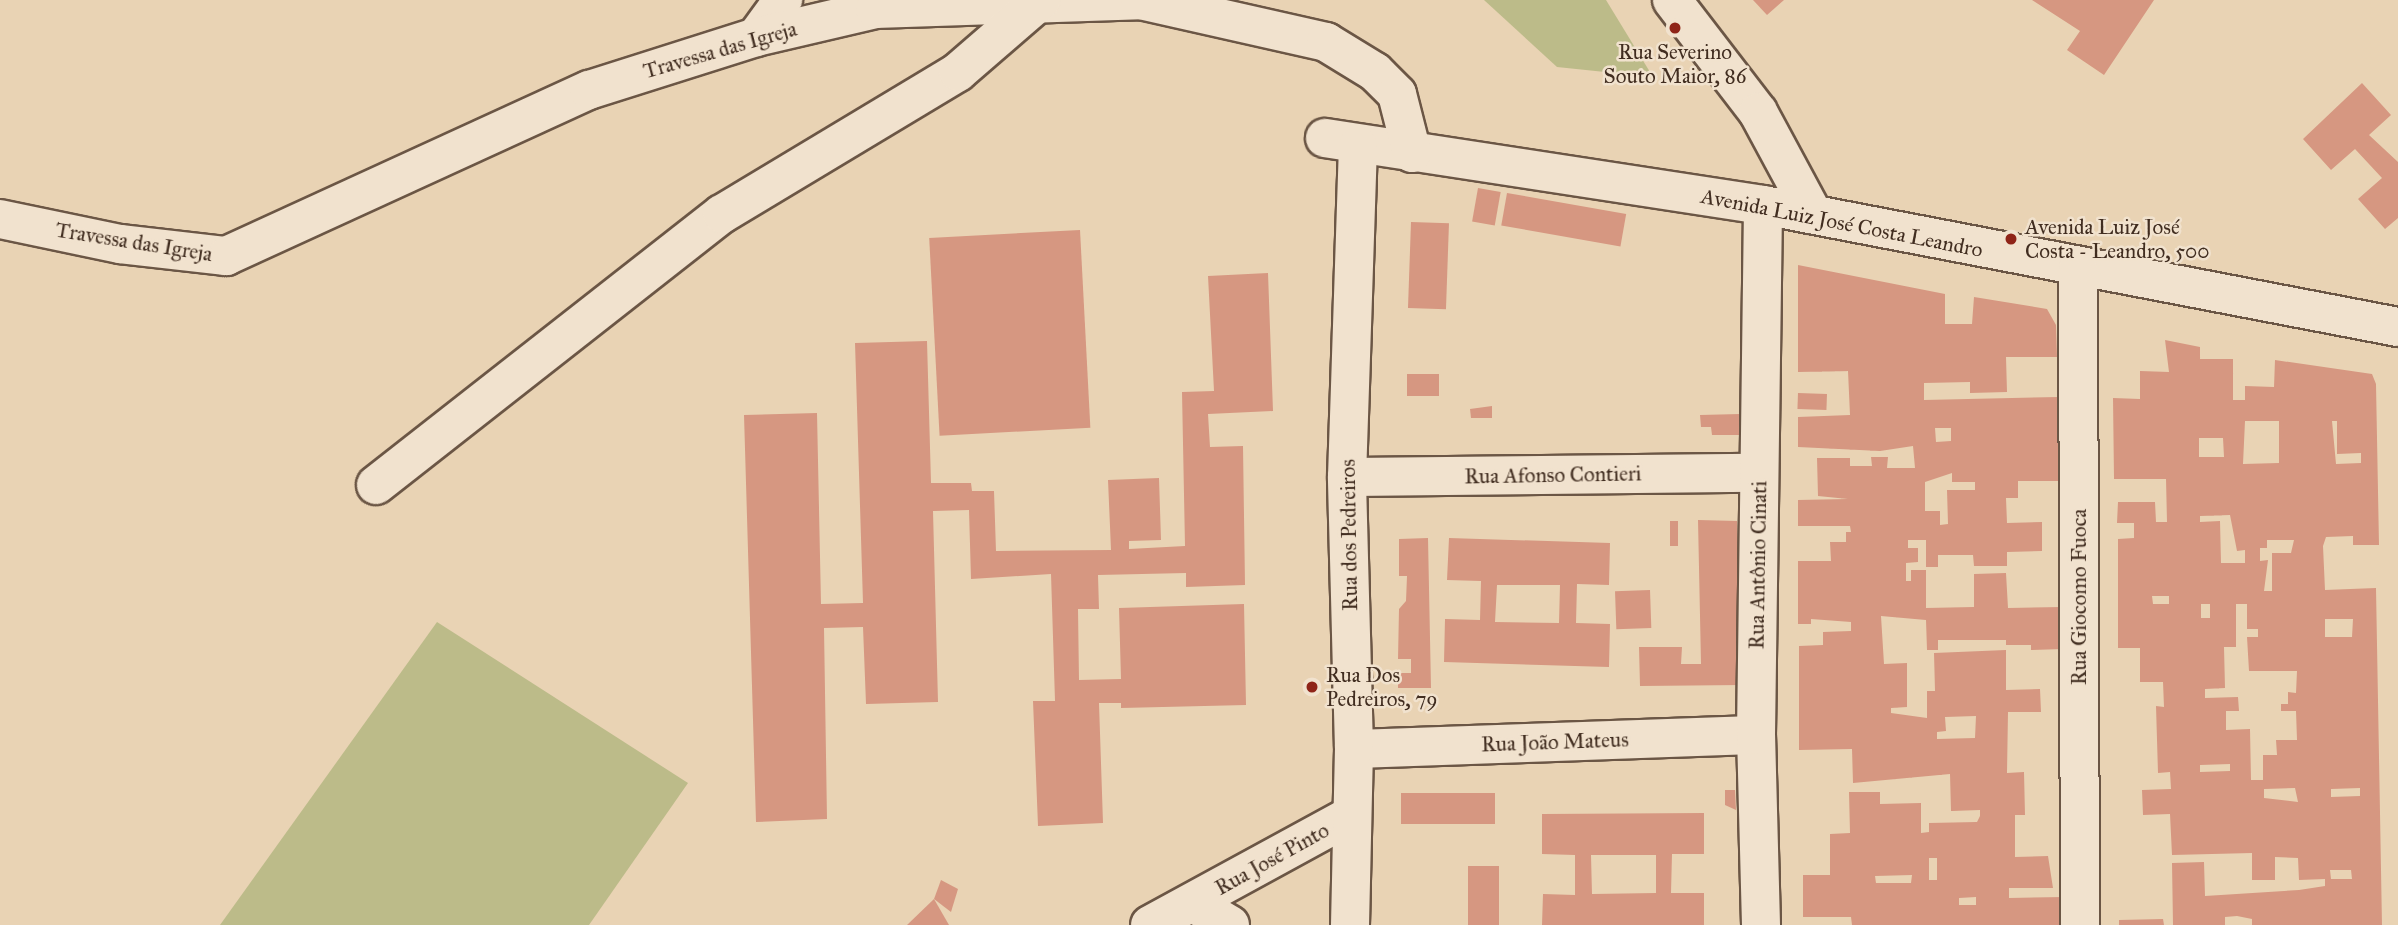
<!DOCTYPE html>
<meta charset="utf-8">
<style>
body{margin:0}
#map{position:relative;width:2398px;height:925px;overflow:hidden;background:#e9d3b4;font-family:"IM FELL Great Primer",serif}
div>[style]{position:absolute}
.green>*{inset:0;background:#bcbb89}
.building>*{inset:0;background:#d69781;transform-origin:0 0}
.roads{filter:drop-shadow(2px 0 #6b5645) drop-shadow(-2px 0 #6b5645) drop-shadow(0 2px #6b5645) drop-shadow(0 -2px #6b5645)}
.minor>*{height:38px;margin:-19px;padding:0 19px;transform-origin:19px;border-radius:19px;background:#f1e2ce}
.dots>*{width:19px;height:19px;translate:-50% -50%;box-sizing:border-box;border:4px solid #f1e2ce;border-radius:50%}
span{translate:-50% -50%;white-space:nowrap;text-align:center;line-height:1.15;-webkit-text-stroke:5px #f1e2ce;paint-order:stroke}
.street-label{font-size:21px;color:#412d20}
.poi-label{font-size:21px;color:#412d20}
.left{translate:0 -50%;text-align:left}
</style>
<div id="map">
<div class="green">
<div style="clip-path:polygon(1484px 0,1606px 0,1653px 77px,1557px 67px)"></div>
<div style="clip-path:polygon(437px 622px,688px 783px,589px 925px,220px 925px)"></div>
</div>
<div class="building">
<div style="clip-path:polygon(1753px 0,1784px 0,1767px 15px)"></div>
<div style="clip-path:polygon(2032px 0,2154px 0,2104px 75px,2067px 50px,2080px 31px)"></div>
<div style="clip-path:polygon(2362px 83px,2391px 115px,2369px 135px,2398px 162px,2398px 218px,2385px 229px,2358px 199px,2382px 178px,2355px 149px,2331px 170px,2303px 139px)"></div>
<div style="left:1478px;top:188px;width:23px;height:34px;rotate:10deg"></div>
<div style="left:1507px;top:193px;width:121px;height:33px;rotate:10deg"></div>
<div style="left:1411px;top:222px;width:38px;height:86px;rotate:2deg"></div>
<div style="left:1080px;top:230px;width:198px;height:151px;rotate:87deg"></div>
<div style="clip-path:polygon(evenodd,1798px 265px,1945px 294px,1945px 324px,1972px 324px,1974px 297px,2047px 309px,2056px 325px,2057px 357px,2006px 357px,2007px 392px,1970px 393px,1970px 382px,1924px 383px,1924px 400px,2059px 397px,2061px 481px,2018px 481px,2018px 498px,2006px 498px,2007px 523px,2042px 522px,2042px 551px,2007px 552px,2007px 566px,1974px 566px,1973px 555px,1938px 555px,1938px 567px,1926px 567px,1926px 540px,1908px 540px,1908px 548px,1918px 548px,1918px 562px,1906px 563px,1906px 581px,1911px 581px,1911px 570px,1926px 570px,1926px 608px,1974px 607px,1974px 574px,2006px 573px,2008px 608px,2062px 607px,2063px 649px,2031px 650px,2031px 645px,2006px 645px,2006px 640px,1938px 640px,1938px 650px,1927px 650px,1926px 620px,1881px 616px,1884px 664px,1907px 663px,1907px 707px,1891px 708px,1891px 713px,1927px 718px,1927px 691px,1935px 691px,1934px 653px,2006px 650px,2006px 690px,2040px 689px,2041px 712px,2008px 712px,2007px 773px,2024px 772px,2025px 815px,2015px 815px,2015px 857px,2048px 856px,2053px 888px,2009px 888px,2009px 898px,2064px 897px,2065px 925px,1852px 925px,1851px 917px,1803px 917px,1803px 875px,1830px 875px,1830px 834px,1850px 833px,1849px 792px,1880px 792px,1880px 804px,1921px 803px,1921px 833px,1929px 832px,1929px 823px,1977px 822px,1980px 816px,1980px 810px,1951px 811px,1950px 774px,1853px 783px,1852px 749px,1799px 750px,1799px 646px,1823px 645px,1823px 632px,1851px 631px,1851px 622px,1811px 619px,1811px 624px,1798px 624px,1798px 561px,1831px 561px,1830px 542px,1846px 542px,1846px 532px,1851px 532px,1850px 526px,1798px 526px,1798px 500px,1848px 499px,1818px 496px,1817px 458px,1850px 458px,1850px 466px,1872px 466px,1871px 457px,1888px 457px,1887px 468px,1915px 468px,1913px 446px,1880px 451px,1798px 447px,1798px 417px,1850px 415px,1848px 371px,1798px 372px,1798px 265px,1935px 428px,1951px 428px,1951px 441px,1936px 442px,1935px 428px,1798px 265px,1952px 473px,1952px 482px,1975px 482px,1975px 490px,1947px 490px,1948px 524px,1940px 525px,1940px 511px,1925px 511px,1925px 482px,1952px 473px,1798px 265px,1976px 716px,1975px 738px,1937px 739px,1937px 732px,1946px 731px,1945px 717px,1976px 716px,1798px 265px,1929px 858px,1937px 858px,1937px 880px,1929px 880px,1929px 858px,1798px 265px,1912px 875px,1911px 883px,1876px 883px,1875px 876px,1912px 875px,1798px 265px,1976px 897px,1976px 905px,1959px 905px,1959px 898px,1976px 897px)"></div>
<div style="clip-path:polygon(1268px 273px,1273px 411px,1208px 414px,1210px 447px,1243px 446px,1245px 585px,1186px 587px,1186px 573px,1098px 575px,1099px 609px,1078px 609px,1079px 680px,1121px 679px,1119px 608px,1244px 604px,1246px 705px,1121px 708px,1121px 703px,1099px 703px,1103px 823px,1038px 826px,1033px 701px,1055px 701px,1051px 574px,971px 579px,969px 510px,933px 511px,938px 702px,866px 704px,863px 627px,824px 628px,827px 819px,756px 822px,744px 415px,817px 413px,821px 604px,863px 603px,855px 343px,927px 341px,931px 483px,971px 483px,972px 491px,994px 491px,996px 551px,1111px 550px,1108px 480px,1159px 478px,1161px 540px,1129px 541px,1129px 549px,1185px 546px,1182px 392px,1214px 391px,1208px 276px)"></div>
<div style="clip-path:polygon(evenodd,2165px 340px,2200px 347px,2200px 359px,2233px 359px,2233px 400px,2245px 400px,2245px 386px,2274px 387px,2275px 360px,2372px 374px,2376px 384px,2379px 545px,2353px 545px,2353px 536px,2326px 537px,2323px 546px,2325px 590px,2376px 588px,2382px 925px,2252px 925px,2252px 919px,2237px 916px,2225px 917px,2225px 925px,2173px 925px,2172px 863px,2204px 862px,2205px 896px,2299px 890px,2325px 886px,2325px 879px,2299px 880px,2298px 858px,2275px 857px,2275px 880px,2252px 880px,2252px 853px,2172px 855px,2170px 814px,2143px 815px,2142px 790px,2171px 789px,2170px 772px,2158px 773px,2156px 706px,2164px 707px,2163px 682px,2140px 682px,2140px 648px,2118px 648px,2118px 539px,2134px 538px,2134px 523px,2117px 523px,2118px 502px,2155px 502px,2156px 522px,2167px 522px,2166px 479px,2114px 479px,2113px 398px,2140px 399px,2140px 371px,2169px 372px,2165px 340px,2245px 421px,2279px 421px,2279px 463px,2243px 464px,2245px 421px,2165px 340px,2332px 421px,2337px 421px,2337px 454px,2361px 453px,2361px 463px,2336px 464px,2332px 421px,2165px 340px,2199px 438px,2223px 438px,2224px 457px,2199px 457px,2199px 438px,2165px 340px,2230px 515px,2237px 551px,2245px 550px,2245px 563px,2221px 563px,2220px 521px,2200px 522px,2200px 516px,2230px 515px,2165px 340px,2267px 540px,2294px 540px,2291px 553px,2272px 553px,2272px 591px,2264px 591px,2268px 560px,2260px 561px,2260px 548px,2267px 548px,2267px 540px,2165px 340px,2152px 596px,2169px 596px,2169px 604px,2153px 604px,2152px 596px,2165px 340px,2201px 604px,2210px 604px,2210px 618px,2201px 618px,2201px 604px,2165px 340px,2236px 604px,2247px 604px,2247px 629px,2258px 629px,2258px 637px,2247px 637px,2249px 671px,2297px 671px,2296px 693px,2288px 692px,2288px 704px,2281px 704px,2281px 711px,2296px 711px,2297px 740px,2276px 740px,2277px 755px,2263px 755px,2263px 780px,2251px 780px,2250px 729px,2226px 730px,2226px 711px,2239px 711px,2238px 697px,2205px 698px,2205px 689px,2225px 688px,2224px 647px,2236px 647px,2236px 604px,2165px 340px,2325px 619px,2353px 619px,2352px 637px,2325px 637px,2325px 619px,2165px 340px,2230px 764px,2230px 771px,2200px 772px,2200px 765px,2230px 764px,2165px 340px,2295px 788px,2298px 802px,2264px 798px,2264px 789px,2295px 788px,2165px 340px,2360px 788px,2360px 796px,2331px 797px,2331px 789px,2360px 788px,2165px 340px,2330px 870px,2351px 870px,2352px 879px,2331px 879px,2330px 870px)"></div>
<div style="left:1407px;top:374px;width:32px;height:22px"></div>
<div style="left:1798px;top:393px;width:29px;height:16px;rotate:2deg"></div>
<div style="clip-path:polygon(1492px 406px,1492px 418px,1471px 418px,1470px 409px)"></div>
<div style="clip-path:polygon(1740px 414px,1740px 435px,1712px 435px,1711px 427px,1701px 427px,1700px 415px)"></div>
<div style="clip-path:polygon(1698px 520px,1737px 521px,1742px 685px,1640px 686px,1639px 647px,1682px 647px,1681px 664px,1701px 664px)"></div>
<div style="left:1670px;top:521px;width:8px;height:25px"></div>
<div style="clip-path:polygon(1428px 538px,1431px 688px,1398px 688px,1398px 673px,1411px 673px,1411px 659px,1398px 659px,1399px 609px,1406px 601px,1407px 576px,1399px 576px,1399px 539px)"></div>
<div style="clip-path:polygon(evenodd,1449px 538px,1610px 543px,1609px 585px,1577px 584px,1576px 623px,1610px 624px,1609px 667px,1444px 662px,1445px 619px,1480px 620px,1481px 581px,1447px 580px,1449px 538px,1497px 585px,1560px 585px,1559px 623px,1495px 622px,1497px 585px)"></div>
<div style="left:1650px;top:590px;width:38px;height:35px;rotate:88deg"></div>
<div style="clip-path:polygon(1725px 790px,1735px 790px,1736px 810px,1725px 805px)"></div>
<div style="left:1495px;top:793px;width:31px;height:94px;rotate:90deg"></div>
<div style="clip-path:polygon(evenodd,1704px 813px,1704px 854px,1672px 854px,1671px 893px,1704px 893px,1704px 925px,1542px 925px,1543px 894px,1575px 895px,1575px 855px,1542px 854px,1542px 814px,1704px 813px,1591px 855px,1656px 855px,1656px 893px,1592px 894px,1591px 855px)"></div>
<div style="left:1499px;top:866px;width:59px;height:31px;rotate:90deg"></div>
<div style="clip-path:polygon(941px 880px,958px 889px,951px 912px,934px 899px)"></div>
<div style="clip-path:polygon(934px 899px,949px 925px,907px 925px)"></div>
<div style="clip-path:polygon(2163px 919px,2164px 925px,2119px 925px,2119px 920px)"></div>
</div>
<div class="roads">
<div class="minor">
<div style="left:1672px;top:0;width:141px;rotate:52.5deg"></div>
<div style="left:1758px;top:112px;width:116px;rotate:61.7deg"></div>
<div style="left:756px;top:37px;width:46px;rotate:-53.9deg"></div>
<div style="left:1325px;top:138px;width:443px;rotate:8.7deg"></div>
<div style="left:1763px;top:205px;width:647px;rotate:10.88deg"></div>
<div style="left:0;top:219px;width:123px;rotate:11.8deg"></div>
<div style="left:120px;top:244px;width:107px;rotate:6.5deg"></div>
<div style="left:226px;top:256px;width:399px;rotate:-24.6deg"></div>
<div style="left:589px;top:90px;width:175px;rotate:-17.6deg"></div>
<div style="left:756px;top:37px;width:122px;rotate:-13.2deg"></div>
<div style="left:875px;top:9px;width:265px;rotate:-1.9deg"></div>
<div style="left:1140px;top:0;width:191px;rotate:12.7deg"></div>
<div style="left:1326px;top:42px;width:57px;rotate:31.5deg"></div>
<div style="left:1375px;top:72px;width:31px;rotate:45deg"></div>
<div style="left:1397px;top:94px;width:61px;rotate:75.7deg"></div>
<div style="left:2078px;top:269px;width:656px;rotate:89.83deg"></div>
<div style="left:1347px;top:477px;width:412px;rotate:-0.6deg"></div>
<div style="left:376px;top:485px;width:439px;rotate:-38.1deg"></div>
<div style="left:722px;top:214px;width:275px;rotate:-31deg"></div>
<div style="left:958px;top:72px;width:110px;rotate:-40.9deg"></div>
<div style="left:1354px;top:749px;width:402px;rotate:-2deg"></div>
<div style="left:1193px;top:903px;width:43px;rotate:30.7deg"></div>
<div style="left:1150px;top:925px;width:230px;rotate:-28.6deg"></div>
<div style="left:1350px;top:925px;width:176px;rotate:-88.7deg"></div>
<div style="left:1354px;top:749px;width:272px;rotate:-91.5deg"></div>
<div style="left:1347px;top:477px;width:331px;rotate:-88.1deg"></div>
<div style="left:1761px;top:925px;width:190px;rotate:-91.5deg"></div>
<div style="left:1756px;top:735px;width:530px;rotate:-89.24deg"></div>
</div>
</div>
<div class="dots">
<div style="left:1675px;top:28px;background:#8f2418"></div>
<div style="left:2011px;top:239px;background:#8f2418"></div>
<div style="left:1312px;top:687px;background:#8f2418"></div>
</div>
<div class="street-label">
<span style="left:720px;top:50px;rotate:-16deg">Travessa das Igreja</span>
<span style="left:1842px;top:223px;rotate:11deg">Avenida Luiz José Costa Leandro</span>
<span style="left:134px;top:242px;rotate:9deg">Travessa das Igreja</span>
<span style="left:1553px;top:475px;rotate:-1deg">Rua Afonso Contieri</span>
<span style="left:1349px;top:535px;rotate:-91deg">Rua dos Pedreiros</span>
<span style="left:1758px;top:565px;rotate:-89deg">Rua Antônio Cinati</span>
<span style="left:2079px;top:597px;rotate:-90deg">Rua Giocomo Fuoca</span>
<span style="left:1555px;top:742px;rotate:-2deg">Rua João Mateus</span>
<span style="left:1272px;top:859px;rotate:-29deg">Rua José Pinto</span>
</div>
<div class="poi-label">
<span style="left:1675px;top:64px">Rua Severino<br>Souto Maior, 86</span>
<span class="left" style="left:2025px;top:239px">Avenida Luiz José<br>Costa - Leandro, 500</span>
<span class="left" style="left:1326px;top:687px">Rua Dos<br>Pedreiros, 79</span>
</div>
</div>
